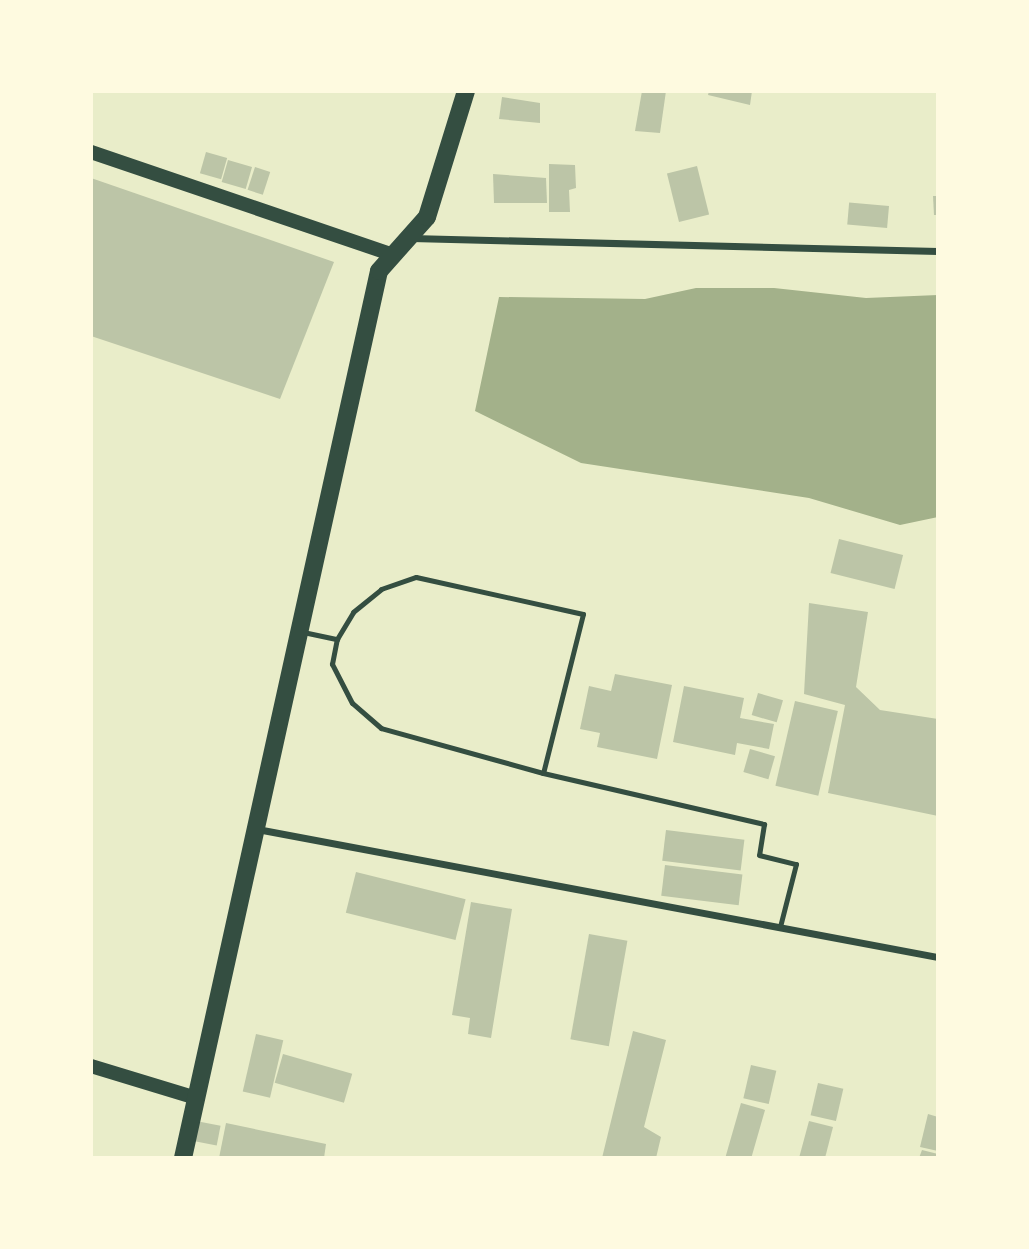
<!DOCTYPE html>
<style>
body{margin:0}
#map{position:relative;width:1029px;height:1249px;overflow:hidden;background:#e9edc9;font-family:"Exo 2",sans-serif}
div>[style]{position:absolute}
.water>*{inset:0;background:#a3b18a}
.building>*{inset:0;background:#bcc5a7;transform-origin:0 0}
.service>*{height:5px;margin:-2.5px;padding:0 2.5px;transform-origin:2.5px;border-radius:2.5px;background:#344e41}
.minor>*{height:7px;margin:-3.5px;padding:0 3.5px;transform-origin:3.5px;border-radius:3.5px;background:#344e41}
.secondary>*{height:14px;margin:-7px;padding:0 7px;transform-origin:7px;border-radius:7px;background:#344e41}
.primary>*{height:18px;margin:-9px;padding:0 9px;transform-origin:9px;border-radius:9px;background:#344e41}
span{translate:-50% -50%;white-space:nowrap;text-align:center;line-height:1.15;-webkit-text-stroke:5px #fefae0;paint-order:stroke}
.frame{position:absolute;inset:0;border:93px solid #fefae0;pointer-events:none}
</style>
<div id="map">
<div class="water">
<div style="clip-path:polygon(696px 288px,774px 288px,866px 298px,938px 295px,938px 517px,900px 525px,809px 498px,581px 463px,475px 411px,499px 297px,645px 299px)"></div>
</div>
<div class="building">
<div style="clip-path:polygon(642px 91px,666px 91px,660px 133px,635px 131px)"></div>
<div style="clip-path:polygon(709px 91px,752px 91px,750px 105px,708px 95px)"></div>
<div style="clip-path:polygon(502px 97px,540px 103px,540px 123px,499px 119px)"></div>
<div style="left:206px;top:152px;width:22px;height:22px;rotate:16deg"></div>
<div style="left:228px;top:160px;width:25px;height:23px;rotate:16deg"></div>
<div style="clip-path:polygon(549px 164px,575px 165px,576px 188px,569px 190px,570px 212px,549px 212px)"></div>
<div style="left:697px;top:166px;width:50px;height:31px;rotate:76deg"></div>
<div style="left:255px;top:167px;width:16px;height:24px;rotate:18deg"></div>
<div style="clip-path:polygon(493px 174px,546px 178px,547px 203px,494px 203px)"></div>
<div style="clip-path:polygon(91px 178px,334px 262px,280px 399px,91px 336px)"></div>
<div style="clip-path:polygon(933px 196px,938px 196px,938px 215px,934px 215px)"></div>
<div style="left:889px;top:206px;width:22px;height:40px;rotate:95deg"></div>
<div style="left:839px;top:539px;width:66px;height:35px;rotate:14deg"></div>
<div style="clip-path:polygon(809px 603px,868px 612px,856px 687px,880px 710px,938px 719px,938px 816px,828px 793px,845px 705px,804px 694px)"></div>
<div style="clip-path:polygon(615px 674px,672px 685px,657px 759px,597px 747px,600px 733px,580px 729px,589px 686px,611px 691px)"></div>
<div style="clip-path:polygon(684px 686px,744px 698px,740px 718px,774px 724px,769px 749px,737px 743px,735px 755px,673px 742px)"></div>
<div style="left:758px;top:693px;width:26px;height:23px;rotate:16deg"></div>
<div style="left:795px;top:701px;width:44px;height:87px;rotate:13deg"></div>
<div style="left:750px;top:749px;width:26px;height:24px;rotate:16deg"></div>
<div style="left:666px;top:830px;width:79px;height:31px;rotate:7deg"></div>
<div style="left:665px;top:865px;width:78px;height:31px;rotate:7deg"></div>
<div style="left:356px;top:872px;width:113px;height:42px;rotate:14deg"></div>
<div style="clip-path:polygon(471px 902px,512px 909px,491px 1038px,468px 1034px,470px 1018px,452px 1015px)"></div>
<div style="left:589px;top:934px;width:39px;height:107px;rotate:10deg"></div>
<div style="clip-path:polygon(633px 1031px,666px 1040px,644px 1127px,661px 1137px,656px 1158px,602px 1158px)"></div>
<div style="left:256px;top:1034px;width:28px;height:59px;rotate:13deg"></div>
<div style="left:283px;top:1054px;width:72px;height:30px;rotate:16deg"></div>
<div style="left:751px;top:1065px;width:26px;height:34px;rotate:13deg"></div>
<div style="left:818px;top:1083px;width:26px;height:33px;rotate:13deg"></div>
<div style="left:741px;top:1103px;width:25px;height:57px;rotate:16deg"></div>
<div style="clip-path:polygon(928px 1114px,938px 1117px,938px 1151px,920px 1147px)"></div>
<div style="left:196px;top:1121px;width:25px;height:20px;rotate:11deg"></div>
<div style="clip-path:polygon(809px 1121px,833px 1127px,825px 1158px,799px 1158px)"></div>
<div style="clip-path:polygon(226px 1123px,326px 1144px,324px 1158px,219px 1158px)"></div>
<div style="clip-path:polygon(922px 1150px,938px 1154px,938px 1158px,919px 1158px)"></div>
</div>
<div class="service">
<div style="left:303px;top:632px;width:35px;rotate:12deg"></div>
<div style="left:337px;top:639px;width:31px;rotate:-59deg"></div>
<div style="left:353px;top:612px;width:36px;rotate:-39deg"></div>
<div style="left:381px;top:589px;width:37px;rotate:-19deg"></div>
<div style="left:416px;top:577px;width:171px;rotate:12.5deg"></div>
<div style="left:583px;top:614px;width:164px;rotate:104.1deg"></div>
<div style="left:543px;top:773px;width:168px;rotate:-164.5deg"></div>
<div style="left:381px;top:728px;width:38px;rotate:-139deg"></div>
<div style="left:352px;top:703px;width:44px;rotate:-117.1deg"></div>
<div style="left:332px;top:664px;width:25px;rotate:-79deg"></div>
<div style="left:543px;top:773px;width:227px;rotate:13deg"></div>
<div style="left:764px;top:824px;width:31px;rotate:99deg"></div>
<div style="left:759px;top:855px;width:38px;rotate:14deg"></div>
<div style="left:796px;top:864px;width:65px;rotate:104.3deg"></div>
</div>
<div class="minor">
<div style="left:411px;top:238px;width:527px;rotate:1.41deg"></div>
<div style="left:257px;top:829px;width:693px;rotate:10.65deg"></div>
</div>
<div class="secondary">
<div style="left:91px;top:152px;width:316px;rotate:18.8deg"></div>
<div style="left:91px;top:1066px;width:110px;rotate:16.9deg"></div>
</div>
<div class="primary">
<div style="left:183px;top:1158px;width:908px;rotate:-77.54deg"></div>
<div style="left:379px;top:271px;width:72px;rotate:-48.4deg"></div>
<div style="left:427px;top:217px;width:132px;rotate:-72.8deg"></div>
</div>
<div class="frame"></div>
</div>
